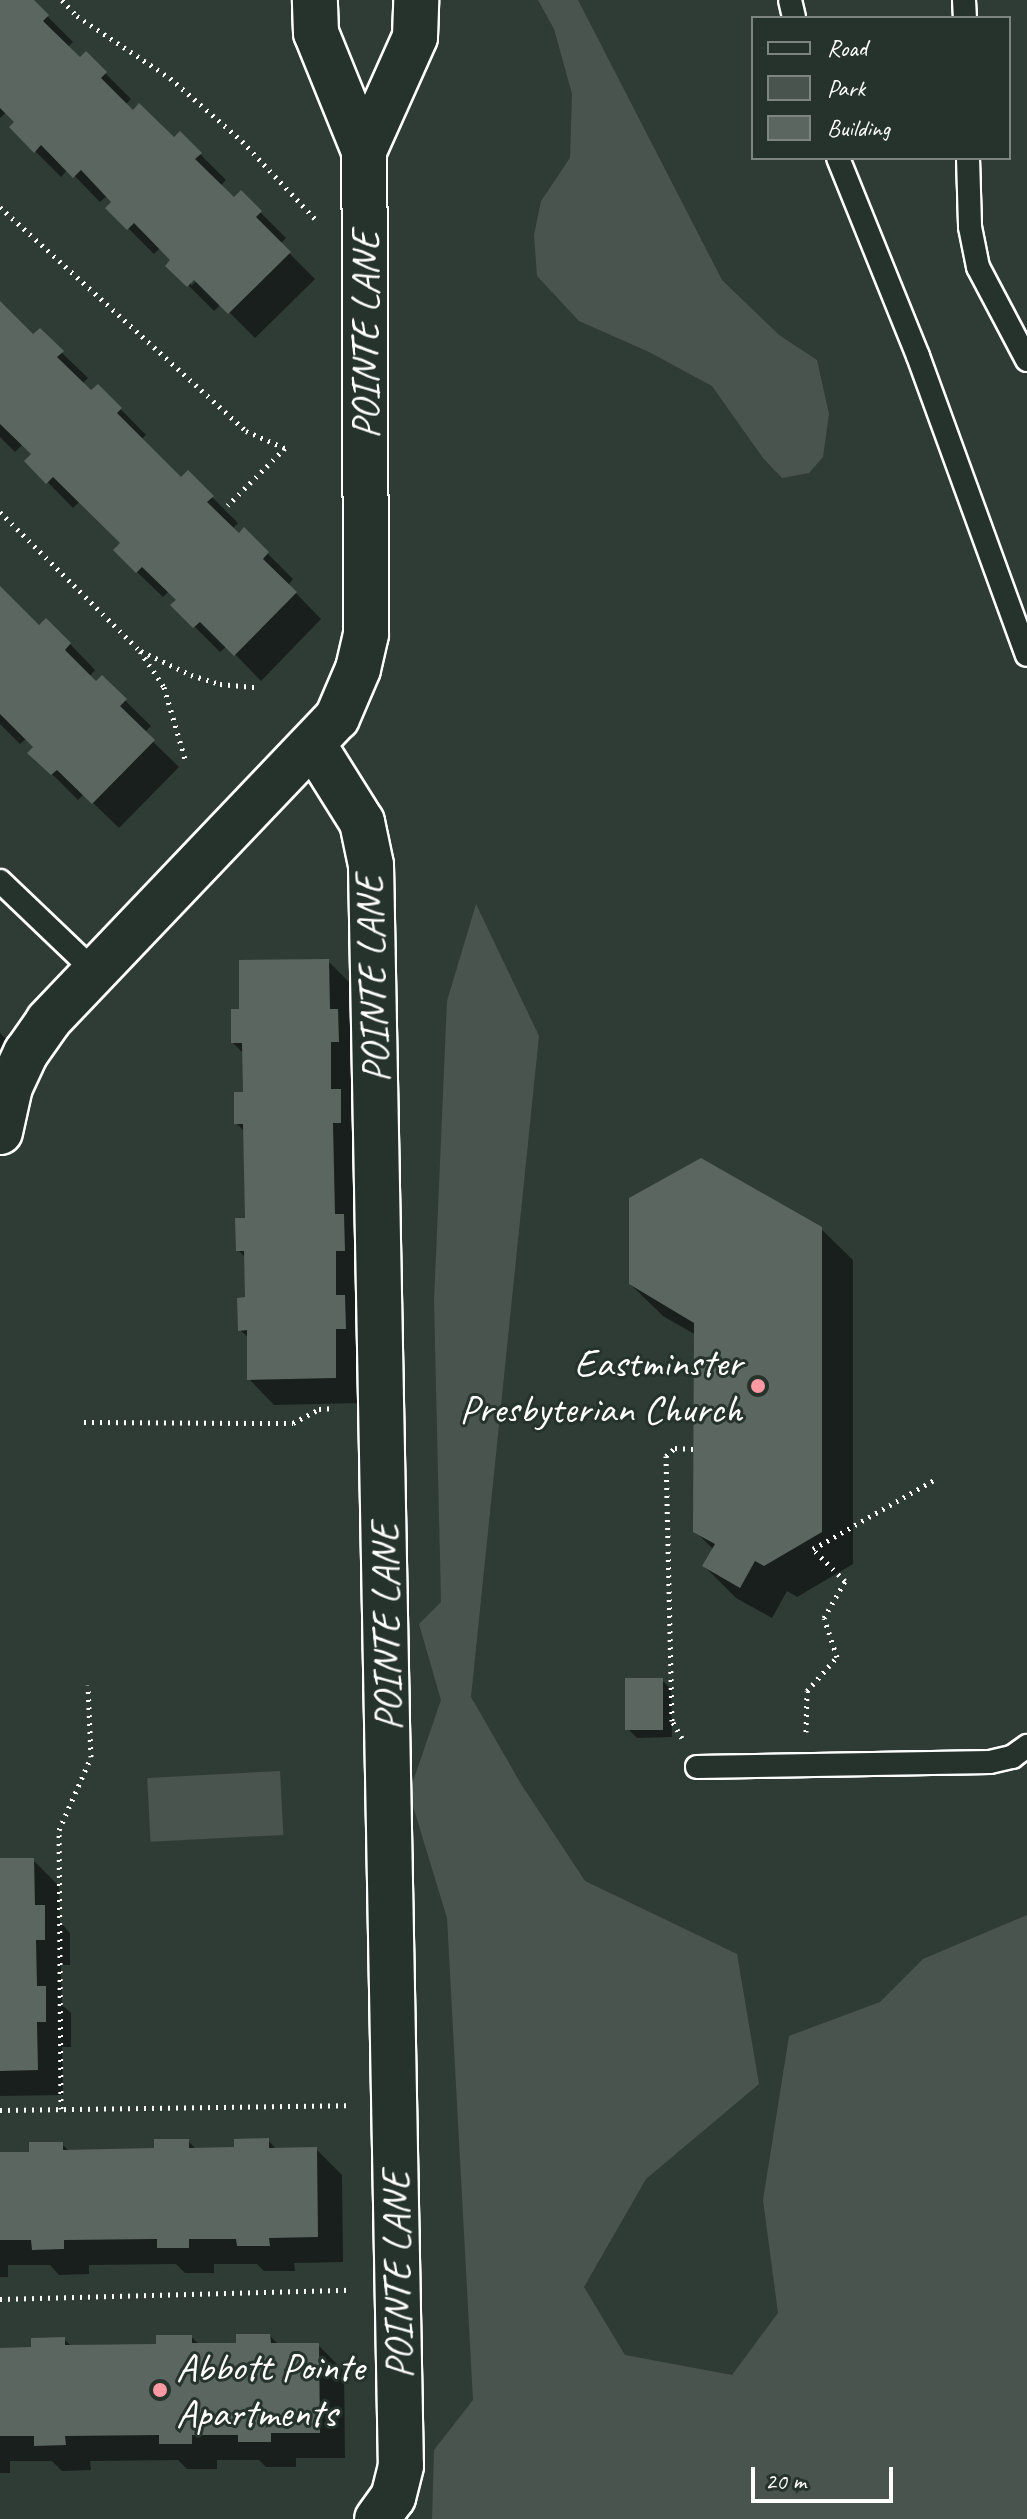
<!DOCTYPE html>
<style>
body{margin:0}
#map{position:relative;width:1027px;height:2519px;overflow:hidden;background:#2f3b35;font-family:Caveat,sans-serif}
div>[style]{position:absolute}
.green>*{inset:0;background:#4a544f;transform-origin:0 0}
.shadow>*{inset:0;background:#0007}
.building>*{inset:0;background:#5b6661;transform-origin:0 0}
.path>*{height:5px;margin-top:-2.5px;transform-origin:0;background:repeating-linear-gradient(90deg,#fff 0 2px,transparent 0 8px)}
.roads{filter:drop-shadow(2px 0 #fff) drop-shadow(-2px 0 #fff) drop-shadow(0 2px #fff) drop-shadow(0 -2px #fff)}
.service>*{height:22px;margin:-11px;padding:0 11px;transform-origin:11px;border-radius:11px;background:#26332d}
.minor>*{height:44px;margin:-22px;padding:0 22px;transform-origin:22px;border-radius:22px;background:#26332d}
.dots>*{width:22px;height:22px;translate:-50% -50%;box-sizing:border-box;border:4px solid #26332d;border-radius:50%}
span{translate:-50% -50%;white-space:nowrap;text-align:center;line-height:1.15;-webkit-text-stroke:6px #26332d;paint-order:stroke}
.street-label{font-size:40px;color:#fff}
.poi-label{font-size:40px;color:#fff}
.right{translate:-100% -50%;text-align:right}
.left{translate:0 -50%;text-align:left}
.legend{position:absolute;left:751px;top:16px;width:260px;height:144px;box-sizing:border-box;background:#26332d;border:2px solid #7d8581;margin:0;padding:10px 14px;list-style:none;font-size:24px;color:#fff}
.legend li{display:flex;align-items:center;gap:16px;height:40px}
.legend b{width:40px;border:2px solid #7d8581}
.scale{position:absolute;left:751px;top:2467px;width:142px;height:36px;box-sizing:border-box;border:4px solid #fff;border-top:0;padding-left:10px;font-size:24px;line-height:28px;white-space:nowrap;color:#fff;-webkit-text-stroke:6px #26332d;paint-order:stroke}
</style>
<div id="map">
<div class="green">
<div style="clip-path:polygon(538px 0,578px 0,722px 280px,779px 335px,817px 360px,829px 414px,823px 457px,809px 473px,782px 478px,763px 458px,712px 386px,649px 352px,579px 321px,537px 276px,534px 235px,541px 201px,570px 158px,572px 94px,554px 29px)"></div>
<div style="clip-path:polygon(476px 904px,539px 1036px,471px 1697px,521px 1784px,585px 1881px,737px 1954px,759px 2084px,646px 2179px,584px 2287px,625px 2355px,732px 2375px,778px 2313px,763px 2200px,789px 2036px,880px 2002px,923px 1959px,1027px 1915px,1027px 2519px,432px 2519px,434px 2450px,473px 2400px,447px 1918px,409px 1793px,441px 1700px,419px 1624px,441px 1602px,434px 1301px,447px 1001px)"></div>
<div style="left:280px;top:1771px;width:64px;height:133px;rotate:87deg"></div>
</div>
<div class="shadow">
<div style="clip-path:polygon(evenodd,0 0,31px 0,73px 42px,67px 48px,80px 60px,86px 54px,131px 99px,125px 105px,174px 140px,180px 134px,226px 180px,220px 186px,234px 200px,241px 193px,286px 238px,280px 244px,315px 279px,255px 338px,221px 304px,214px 311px,168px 265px,173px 260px,161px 247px,154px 254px,108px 208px,114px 202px,108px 195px,100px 202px,68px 169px,61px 177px,11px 127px,17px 122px,7px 112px,0 118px,0 0,203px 275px,191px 286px,191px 281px,203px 275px)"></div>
<div style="clip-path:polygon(0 303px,34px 337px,40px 331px,62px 353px,88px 378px,82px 384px,91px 393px,98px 386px,146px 435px,141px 440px,181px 480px,188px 473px,238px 523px,232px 529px,239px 536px,244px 530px,293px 579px,288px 585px,321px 619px,261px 681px,227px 646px,220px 652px,173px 605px,178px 600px,169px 591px,163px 597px,141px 576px,116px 550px,122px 543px,80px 501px,73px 508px,27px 461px,33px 455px,23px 444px,15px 452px,0 437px)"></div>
<div style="clip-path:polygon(0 589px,38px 627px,45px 621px,70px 644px,95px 670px,89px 677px,96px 684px,102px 678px,151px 726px,144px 733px,179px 767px,119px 828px,84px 794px,78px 800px,56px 778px,30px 753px,36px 747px,27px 738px,20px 744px,0 724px)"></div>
<div style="clip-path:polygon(328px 961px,354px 987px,361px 1403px,274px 1405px,249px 1379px,249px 1338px,240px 1330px,247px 1299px,247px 1259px,238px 1250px,247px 1220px,245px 1132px,236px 1123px,245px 1094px,244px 1054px,233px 1043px,241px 1011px)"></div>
<div style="clip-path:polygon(0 1033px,9px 1042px,0 1063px)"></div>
<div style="clip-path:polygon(820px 1228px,853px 1260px,853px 1564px,797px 1597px,787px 1591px,772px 1618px,736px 1598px,704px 1566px,714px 1550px,695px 1531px,696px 1335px,663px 1316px,630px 1284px)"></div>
<div style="clip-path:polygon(662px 1680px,671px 1689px,672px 1737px,637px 1738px,628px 1729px)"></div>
<div style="clip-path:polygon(0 1860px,33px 1860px,59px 1886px,60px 1922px,70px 1933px,70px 1965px,61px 1965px,62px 2005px,71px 2013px,71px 2047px,62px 2047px,63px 2095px,0 2096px)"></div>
<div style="clip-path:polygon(268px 2140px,277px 2150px,316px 2149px,342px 2175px,343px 2262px,294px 2263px,295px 2271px,264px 2271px,257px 2264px,214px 2264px,214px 2273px,185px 2273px,176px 2264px,89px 2265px,89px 2274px,59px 2275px,50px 2265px,8px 2265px,8px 2277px,0 2277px,0 2154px,31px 2154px,62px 2144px,70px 2152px,156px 2150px,188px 2141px,197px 2150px,236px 2149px)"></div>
<div style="clip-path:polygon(270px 2336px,279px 2345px,318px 2345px,344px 2371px,345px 2458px,296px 2458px,296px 2467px,266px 2467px,259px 2460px,217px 2460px,217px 2469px,187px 2469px,178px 2460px,90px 2461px,91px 2470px,62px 2471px,52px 2461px,10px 2461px,10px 2473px,0 2473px,0 2350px,33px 2349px,64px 2339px,72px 2347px,158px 2346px,191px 2337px,200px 2345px,238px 2344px)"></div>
</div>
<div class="building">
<div style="clip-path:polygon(0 0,34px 0,49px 15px,43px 21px,80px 57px,86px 51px,107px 72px,101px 78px,133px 110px,139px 103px,174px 137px,180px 131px,202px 153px,195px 159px,234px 197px,241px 190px,262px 211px,256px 217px,291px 252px,228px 314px,194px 280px,187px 287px,165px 266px,170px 260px,134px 223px,127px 230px,105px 208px,111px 202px,81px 170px,73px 178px,41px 145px,34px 153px,9px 127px,14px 122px,0 108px)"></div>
<div style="clip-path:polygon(0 301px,33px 334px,40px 328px,64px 351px,57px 357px,91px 390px,98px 384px,122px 408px,117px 413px,181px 477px,188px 470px,214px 496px,207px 502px,239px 533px,244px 527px,269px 552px,263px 559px,297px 592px,234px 656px,200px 622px,193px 628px,170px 605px,176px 600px,142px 567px,136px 573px,113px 550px,120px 543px,53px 477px,46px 484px,24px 461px,31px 454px,0 424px)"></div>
<div style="clip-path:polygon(0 586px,39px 625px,46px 618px,71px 643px,65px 650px,96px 681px,102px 675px,127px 699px,120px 706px,155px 740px,92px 804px,57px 770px,51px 775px,27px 753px,33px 747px,0 714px)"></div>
<div style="clip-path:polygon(329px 959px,330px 1009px,338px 1009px,339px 1042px,331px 1042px,331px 1089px,341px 1089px,341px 1123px,333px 1123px,335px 1214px,344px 1214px,345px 1251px,336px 1251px,336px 1295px,345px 1295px,346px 1329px,336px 1329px,336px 1378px,247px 1380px,247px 1330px,238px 1331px,237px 1298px,245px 1297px,244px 1251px,236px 1251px,235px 1218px,245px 1218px,243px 1124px,234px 1124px,234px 1092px,243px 1092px,242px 1043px,231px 1043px,231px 1009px,239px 1009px,239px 960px)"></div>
<div style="clip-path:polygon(701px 1158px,822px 1227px,822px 1532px,764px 1566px,755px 1561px,740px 1588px,702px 1566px,715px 1544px,693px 1532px,694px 1323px,629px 1284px,629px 1198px)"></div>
<div style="left:625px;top:1678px;width:38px;height:52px"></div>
<div style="clip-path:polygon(0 1858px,34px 1858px,35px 1905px,45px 1905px,45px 1940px,36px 1940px,37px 1986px,46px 1986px,46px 2022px,37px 2022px,38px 2070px,0 2071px)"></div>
<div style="clip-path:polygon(269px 2138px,269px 2148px,317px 2147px,318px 2237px,269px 2238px,270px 2246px,237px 2246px,236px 2239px,189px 2239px,189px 2248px,157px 2248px,157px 2239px,64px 2240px,64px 2249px,32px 2250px,31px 2240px,0 2240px,0 2152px,29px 2152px,29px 2142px,63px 2142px,63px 2150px,154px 2148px,154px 2139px,189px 2139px,189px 2148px,234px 2147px,234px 2139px)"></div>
<div style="clip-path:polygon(236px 2334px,270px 2334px,271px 2343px,319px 2343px,320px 2433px,271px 2433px,271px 2442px,238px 2442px,238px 2435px,192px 2435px,192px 2444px,159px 2444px,159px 2435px,65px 2436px,66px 2445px,34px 2446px,34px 2436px,0 2436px,0 2348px,31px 2347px,31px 2338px,65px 2337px,65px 2345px,156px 2344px,156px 2335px,192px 2335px,192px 2343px,236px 2343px)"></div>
</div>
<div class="path">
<div style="left:62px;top:0;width:22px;rotate:47deg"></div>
<div style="left:77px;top:16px;width:112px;rotate:33.7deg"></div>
<div style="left:170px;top:78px;width:96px;rotate:41.2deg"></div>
<div style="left:242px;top:141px;width:110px;rotate:46.8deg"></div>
<div style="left:0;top:207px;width:333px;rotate:42.3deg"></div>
<div style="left:246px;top:431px;width:43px;rotate:23.6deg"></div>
<div style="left:285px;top:448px;width:81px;rotate:135deg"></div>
<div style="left:0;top:512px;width:197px;rotate:44.8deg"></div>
<div style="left:140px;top:651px;width:43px;rotate:56.3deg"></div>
<div style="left:164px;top:687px;width:78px;rotate:73.7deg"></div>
<div style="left:141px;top:651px;width:55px;rotate:25.6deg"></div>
<div style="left:191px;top:675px;width:30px;rotate:17deg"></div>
<div style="left:220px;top:684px;width:38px;rotate:5deg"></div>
<div style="left:84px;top:1422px;width:209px;rotate:0.3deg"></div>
<div style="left:293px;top:1423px;width:30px;rotate:-28deg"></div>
<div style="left:319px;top:1409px;width:16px;rotate:-4deg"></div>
<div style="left:806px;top:1732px;width:41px;rotate:-88.6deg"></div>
<div style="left:807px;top:1691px;width:45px;rotate:-48.6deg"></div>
<div style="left:837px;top:1657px;width:41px;rotate:-108.4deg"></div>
<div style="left:824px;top:1618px;width:43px;rotate:-60.4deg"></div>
<div style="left:845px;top:1581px;width:45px;rotate:-135deg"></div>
<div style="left:813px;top:1549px;width:139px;rotate:-29.7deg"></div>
<div style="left:682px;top:1738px;width:20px;rotate:-120deg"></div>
<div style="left:672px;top:1721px;width:265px;rotate:-91.3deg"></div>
<div style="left:666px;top:1456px;width:12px;rotate:-42deg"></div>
<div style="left:675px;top:1448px;width:18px;rotate:3deg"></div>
<div style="left:61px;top:2109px;width:279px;rotate:-90.4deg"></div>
<div style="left:59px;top:1830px;width:80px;rotate:-66.3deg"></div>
<div style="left:91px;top:1757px;width:72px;rotate:-92.4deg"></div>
<div style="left:0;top:2110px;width:347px;rotate:-0.8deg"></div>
<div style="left:0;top:2299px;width:351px;rotate:-1.5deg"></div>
</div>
<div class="roads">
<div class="service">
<div style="left:790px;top:0;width:18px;rotate:77deg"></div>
<div style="left:964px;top:0;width:18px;rotate:87deg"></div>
<div style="left:838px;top:158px;width:214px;rotate:68deg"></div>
<div style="left:918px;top:356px;width:318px;rotate:70deg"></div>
<div style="left:968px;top:158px;width:69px;rotate:88.3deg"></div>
<div style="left:970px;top:227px;width:41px;rotate:78.7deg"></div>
<div style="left:978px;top:267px;width:105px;rotate:62.2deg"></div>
<div style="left:0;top:881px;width:129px;rotate:43.7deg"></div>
<div style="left:697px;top:1767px;width:293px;rotate:-1deg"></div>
<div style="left:990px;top:1762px;width:23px;rotate:-13deg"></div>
<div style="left:1012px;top:1757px;width:19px;rotate:-36deg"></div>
</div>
<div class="minor">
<div style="left:364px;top:151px;width:125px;rotate:-65.9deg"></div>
<div style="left:415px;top:37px;width:37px;rotate:-88deg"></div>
<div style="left:313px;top:744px;width:92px;rotate:57.9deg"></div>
<div style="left:362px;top:822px;width:44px;rotate:78.2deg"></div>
<div style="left:371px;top:865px;width:1601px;rotate:88.93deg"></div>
<div style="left:401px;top:2466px;width:32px;rotate:104deg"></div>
<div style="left:393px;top:2497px;width:27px;rotate:126deg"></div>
<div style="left:0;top:1132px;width:46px;rotate:-77.5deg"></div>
<div style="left:10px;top:1087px;width:38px;rotate:-65deg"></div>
<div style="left:26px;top:1053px;width:39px;rotate:-55deg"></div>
<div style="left:48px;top:1021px;width:419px;rotate:-46.4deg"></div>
<div style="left:337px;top:718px;width:53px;rotate:-66.8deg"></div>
<div style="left:358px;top:669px;width:36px;rotate:-77deg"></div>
<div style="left:366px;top:634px;width:483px;rotate:-90.2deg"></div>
<div style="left:364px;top:151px;width:127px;rotate:-112.1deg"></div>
<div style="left:316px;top:33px;width:33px;rotate:-92deg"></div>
</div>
</div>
<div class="dots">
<div style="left:758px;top:1386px;background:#ff9aa2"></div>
<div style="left:160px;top:2390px;background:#ff9aa2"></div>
</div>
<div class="street-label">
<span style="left:365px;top:335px;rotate:-90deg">POINTE LANE</span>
<span style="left:372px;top:979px;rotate:-92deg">POINTE LANE</span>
<span style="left:386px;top:1627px;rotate:-91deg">POINTE LANE</span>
<span style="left:397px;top:2275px;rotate:-91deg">POINTE LANE</span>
</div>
<div class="poi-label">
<span class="right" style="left:742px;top:1386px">Eastminster<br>Presbyterian Church</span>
<span class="left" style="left:176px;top:2390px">Abbott Pointe<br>Apartments</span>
</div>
<ul class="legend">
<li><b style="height:10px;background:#26332d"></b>Road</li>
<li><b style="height:22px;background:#4a544f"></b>Park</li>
<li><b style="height:22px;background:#5b6661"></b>Building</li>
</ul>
<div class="scale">20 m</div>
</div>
